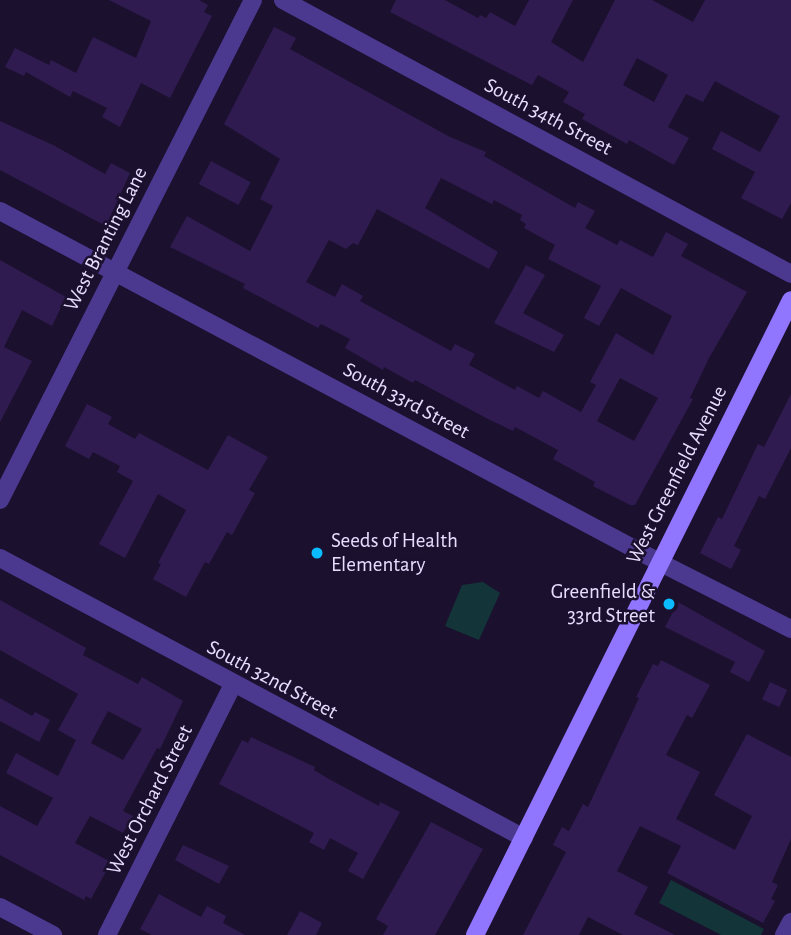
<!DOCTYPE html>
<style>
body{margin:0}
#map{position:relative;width:791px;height:935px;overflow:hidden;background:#1b102e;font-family:"Alegreya Sans",sans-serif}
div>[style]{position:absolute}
.green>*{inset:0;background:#133439}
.building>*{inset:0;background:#2f1b50;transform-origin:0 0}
.minor>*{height:18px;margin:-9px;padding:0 9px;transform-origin:9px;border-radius:9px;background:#4b3990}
.secondary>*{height:18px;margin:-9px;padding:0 9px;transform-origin:9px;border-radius:9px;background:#9075ff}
.dots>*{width:19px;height:19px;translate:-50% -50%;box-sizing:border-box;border:4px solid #1b102e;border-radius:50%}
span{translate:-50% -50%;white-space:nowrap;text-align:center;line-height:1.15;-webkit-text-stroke:5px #1b102e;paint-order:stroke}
.street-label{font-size:21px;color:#e7deff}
.poi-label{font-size:21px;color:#e7deff}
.left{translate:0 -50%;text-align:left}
.right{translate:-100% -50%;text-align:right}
</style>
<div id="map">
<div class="green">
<div style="clip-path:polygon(483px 582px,500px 593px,479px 640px,445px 626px,462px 585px)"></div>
<div style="clip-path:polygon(671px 880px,764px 929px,761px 935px,721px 935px,659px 903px)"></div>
</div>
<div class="building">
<div style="clip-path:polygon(109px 0,199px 0,208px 5px,204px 12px,212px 16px,170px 98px,141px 83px,120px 127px,102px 117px,107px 108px,73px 91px,70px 97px,26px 72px,24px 76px,5px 67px,15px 48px,49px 65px,51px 60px,76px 73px,93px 37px,136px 58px,151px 21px)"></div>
<div style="clip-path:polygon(evenodd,396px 0,445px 0,478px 18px,480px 15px,486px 18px,490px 12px,515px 26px,529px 0,573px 0,551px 42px,583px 62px,615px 0,652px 0,693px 22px,705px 0,791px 0,791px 203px,782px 219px,741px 198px,755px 172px,712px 149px,721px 131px,760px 152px,780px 116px,715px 81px,703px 102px,686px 94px,668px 127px,689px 138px,674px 165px,629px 140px,627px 144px,582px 119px,585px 114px,563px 102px,569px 92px,538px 75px,532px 85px,390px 12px,396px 0,637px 58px,668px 75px,654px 102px,623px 85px,637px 58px)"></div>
<div style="clip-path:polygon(evenodd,274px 27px,296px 38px,290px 49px,450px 137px,486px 152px,484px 156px,575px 208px,578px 202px,595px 211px,585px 228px,617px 245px,620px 240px,653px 257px,666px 232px,688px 244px,681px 256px,747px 292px,709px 358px,690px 398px,693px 399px,635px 505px,630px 505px,593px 486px,595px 482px,553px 459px,558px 450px,515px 427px,513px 431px,488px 419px,415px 380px,413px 383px,384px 367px,383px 370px,345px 348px,350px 339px,321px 324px,318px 328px,243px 288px,245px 284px,170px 247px,187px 216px,250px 251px,273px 206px,260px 199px,280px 159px,224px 124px,274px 27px,441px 178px,492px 204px,494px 200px,522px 215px,520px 220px,526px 224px,524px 228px,555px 245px,548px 259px,601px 286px,584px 318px,599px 326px,621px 288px,672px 316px,653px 355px,616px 333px,590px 382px,596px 385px,581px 412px,543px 391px,539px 398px,517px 386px,515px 390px,469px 365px,475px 354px,455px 344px,451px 351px,360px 301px,363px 296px,342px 284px,335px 297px,306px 282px,329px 240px,346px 249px,353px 243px,358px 245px,377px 209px,489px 269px,498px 252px,425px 208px,441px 178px,274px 27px,620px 378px,658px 398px,634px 441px,597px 421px,620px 378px)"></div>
<div style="clip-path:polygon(0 121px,53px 145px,105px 174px,111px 163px,130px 173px,106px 226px,0 170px)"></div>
<div style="left:211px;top:161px;width:45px;height:26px;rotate:28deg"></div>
<div style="clip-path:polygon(0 260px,66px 297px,52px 326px,22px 310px,4px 347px,32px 361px,0 422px)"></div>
<div style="clip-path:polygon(526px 265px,545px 275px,523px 313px,564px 335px,554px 352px,494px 323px)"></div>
<div style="clip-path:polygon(791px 394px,791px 448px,765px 499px,759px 496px,734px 546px,741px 550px,731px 569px,700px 553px,718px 517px,722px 519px,758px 444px,764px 447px)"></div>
<div style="clip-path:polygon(87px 404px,112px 417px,108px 424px,135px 439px,139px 433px,208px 470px,228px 435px,268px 457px,249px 490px,255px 493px,232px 535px,227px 532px,209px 564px,205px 562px,186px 597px,153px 579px,161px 564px,158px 563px,186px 510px,158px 494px,125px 558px,99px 544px,133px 481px,117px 472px,120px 466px,93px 452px,89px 459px,65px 446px)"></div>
<div style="clip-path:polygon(evenodd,0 600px,86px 648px,83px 655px,138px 684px,142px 677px,183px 701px,160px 749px,157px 748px,123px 811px,133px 816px,123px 833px,90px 816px,75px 843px,111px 862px,91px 899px,86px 896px,84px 900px,0 855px,0 806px,37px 826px,53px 798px,6px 773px,16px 753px,58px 776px,76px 740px,58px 730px,78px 694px,0 650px,0 600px,108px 711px,142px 729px,123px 760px,91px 743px,108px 711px)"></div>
<div style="clip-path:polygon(678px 602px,765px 651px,749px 682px,730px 672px,735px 662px,665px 627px)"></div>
<div style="clip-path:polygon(661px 660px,710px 685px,692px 718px,687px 715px,666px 755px,700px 772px,676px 819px,735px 850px,752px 816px,714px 795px,747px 734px,791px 757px,791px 839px,772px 882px,778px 885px,771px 899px,775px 901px,763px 923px,667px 873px,681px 846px,640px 826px,617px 871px,648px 887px,634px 914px,675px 935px,623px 935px,588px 917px,579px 935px,523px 935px,566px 852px,553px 845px,562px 827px,569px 831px,583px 804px,588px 807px,639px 698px,636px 697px,653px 664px,658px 666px)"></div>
<div style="left:770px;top:682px;width:19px;height:19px;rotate:25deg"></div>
<div style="clip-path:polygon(0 698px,32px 716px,35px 712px,50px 720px,39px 742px,0 721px)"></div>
<div style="clip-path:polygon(251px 737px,315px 767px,314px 770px,329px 779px,379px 806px,380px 802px,400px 812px,363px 879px,348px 871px,358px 853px,330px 838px,324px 850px,309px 842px,314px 833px,219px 784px,242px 740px,248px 743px)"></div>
<div style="clip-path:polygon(431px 822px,483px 849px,435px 935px,383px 935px,388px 926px,376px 919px)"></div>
<div style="clip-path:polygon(183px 845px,229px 866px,219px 884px,175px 860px)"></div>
<div style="clip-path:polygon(159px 894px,201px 917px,207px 906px,226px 916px,223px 923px,245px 935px,152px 935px,140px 929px)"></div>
<div style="clip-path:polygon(300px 911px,322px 923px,316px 935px,287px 935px)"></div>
</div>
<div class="minor">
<div style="left:283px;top:0;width:577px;rotate:28.34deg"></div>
<div style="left:0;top:211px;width:747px;rotate:28.04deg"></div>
<div style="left:659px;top:562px;width:148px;rotate:26.9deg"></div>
<div style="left:0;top:500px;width:560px;rotate:-63.16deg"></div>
<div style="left:0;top:558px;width:594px;rotate:28.12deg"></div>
<div style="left:0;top:907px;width:60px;rotate:27.8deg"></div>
<div style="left:107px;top:935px;width:280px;rotate:-63.3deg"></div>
<div style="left:784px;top:935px;width:15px;rotate:-62deg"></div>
</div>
<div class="secondary">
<div style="left:475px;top:935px;width:709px;rotate:-63.54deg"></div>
</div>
<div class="dots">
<div style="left:317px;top:553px;background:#0abcff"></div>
<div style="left:669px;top:604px;background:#0abcff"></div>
</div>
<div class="street-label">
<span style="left:548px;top:117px;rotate:28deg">South 34th Street</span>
<span style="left:106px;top:239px;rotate:-63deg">West Branting Lane</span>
<span style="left:406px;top:401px;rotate:28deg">South 33rd Street</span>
<span style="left:677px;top:475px;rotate:-63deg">West Greenfield Avenue</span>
<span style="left:272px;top:680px;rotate:28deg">South 32nd Street</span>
<span style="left:150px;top:800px;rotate:-63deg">West Orchard Street</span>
</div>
<div class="poi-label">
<span class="left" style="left:331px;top:553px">Seeds of Health<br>Elementary</span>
<span class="right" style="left:655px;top:604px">Greenfield &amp;<br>33rd Street</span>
</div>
</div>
